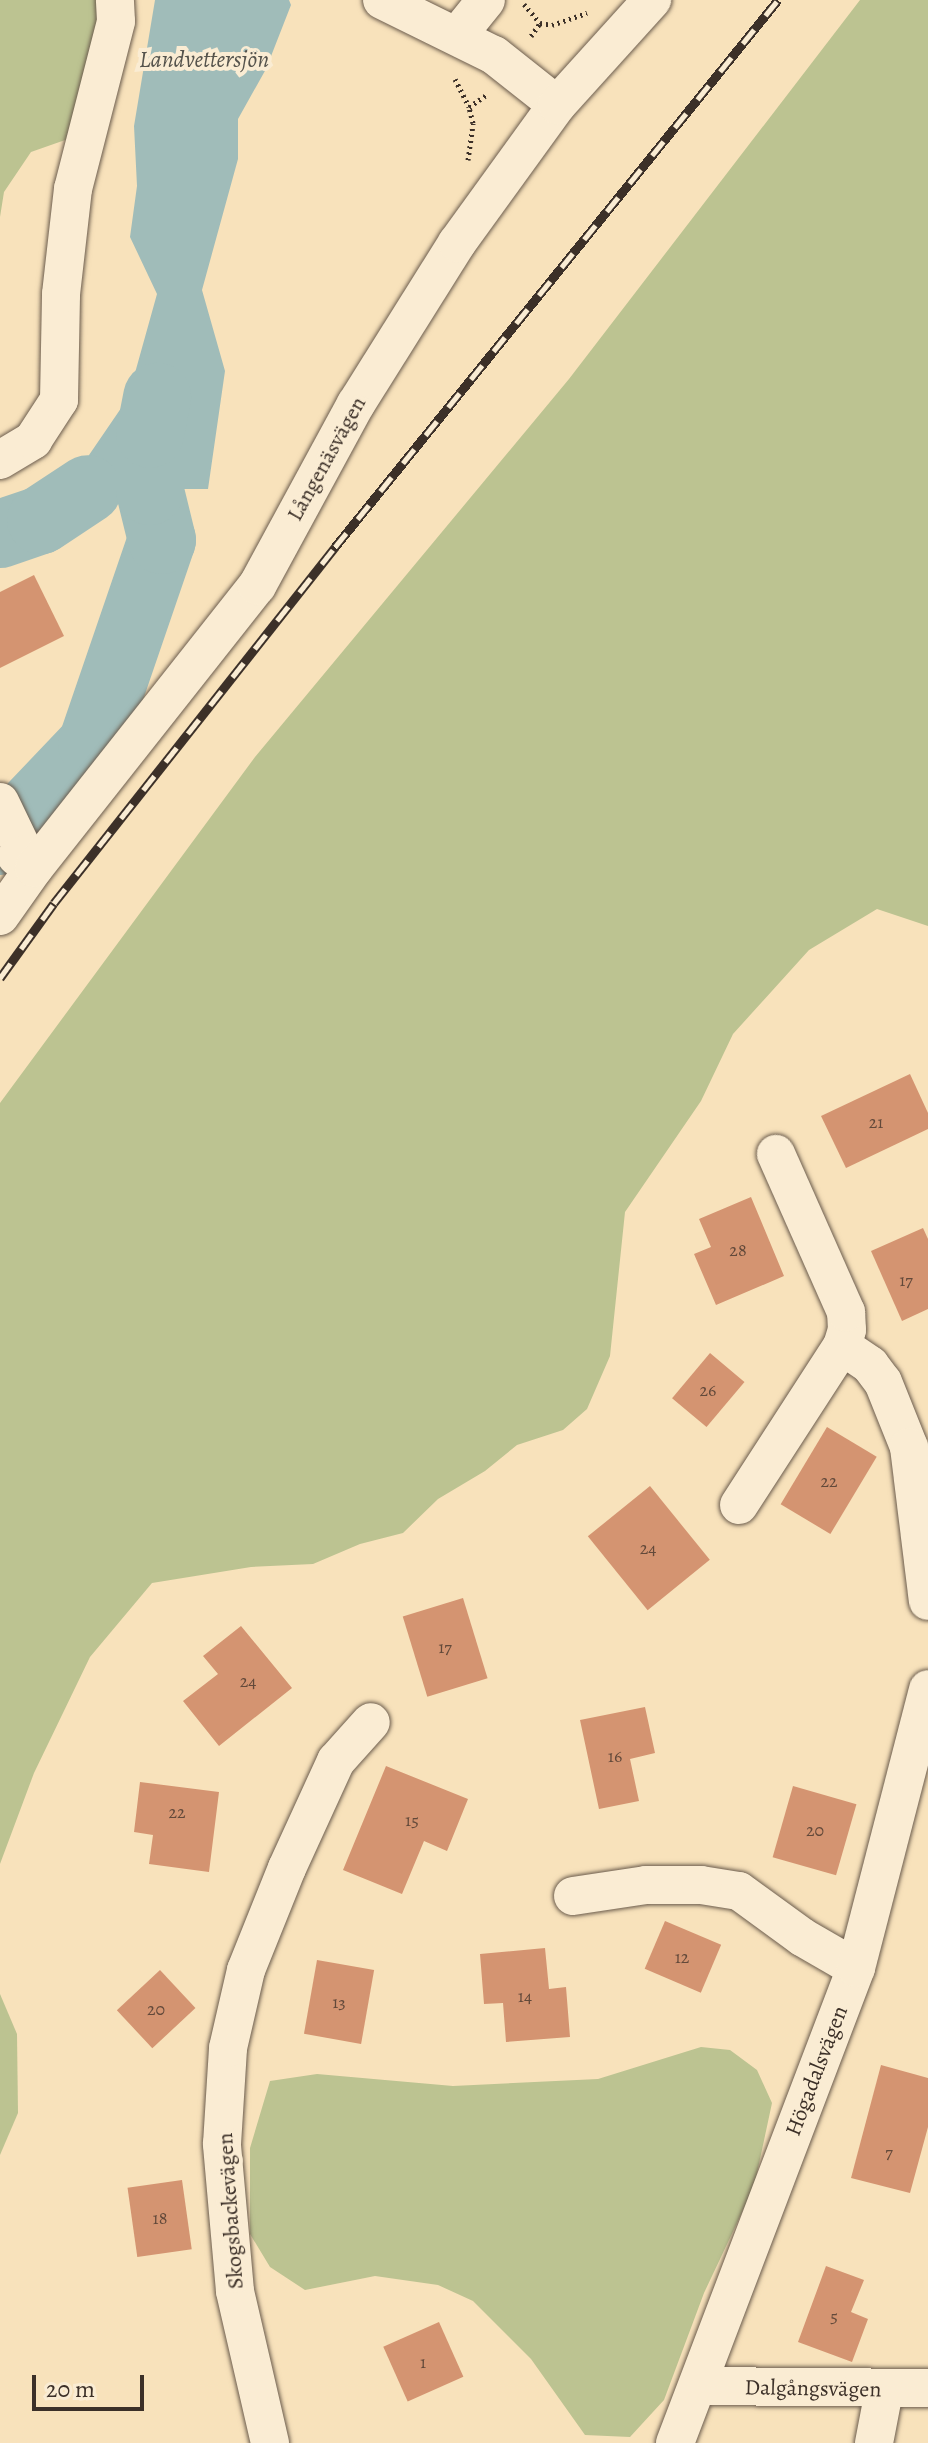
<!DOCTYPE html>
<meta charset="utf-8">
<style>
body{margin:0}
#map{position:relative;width:928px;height:2443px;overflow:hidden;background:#f8e2bb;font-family:Alegreya,serif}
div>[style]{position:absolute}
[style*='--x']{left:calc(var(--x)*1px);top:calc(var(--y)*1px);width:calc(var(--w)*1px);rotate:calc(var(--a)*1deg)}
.green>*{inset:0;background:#bcc391}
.water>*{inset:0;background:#a0bcb9}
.river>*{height:68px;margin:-34px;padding:0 34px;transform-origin:34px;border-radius:34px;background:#a0bcb9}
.building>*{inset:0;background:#d49471;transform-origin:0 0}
.path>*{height:5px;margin-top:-2.5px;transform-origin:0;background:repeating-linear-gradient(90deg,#3c3028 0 2px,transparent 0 6px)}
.roads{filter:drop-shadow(0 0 2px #6b5c4d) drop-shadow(0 0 2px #6b5c4d)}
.minor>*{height:38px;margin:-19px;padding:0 19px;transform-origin:19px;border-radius:19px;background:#faecd3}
.rail>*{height:9px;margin-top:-4.5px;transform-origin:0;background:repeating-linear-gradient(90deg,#faecd3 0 18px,#3c3028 0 36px);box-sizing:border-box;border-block:2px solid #3c3028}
span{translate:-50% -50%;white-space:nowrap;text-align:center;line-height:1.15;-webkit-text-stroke:8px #faecd3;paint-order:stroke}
.number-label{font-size:18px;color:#62493a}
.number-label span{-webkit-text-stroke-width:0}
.street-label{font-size:22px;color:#3c3028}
.water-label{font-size:24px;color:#55534c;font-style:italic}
.scale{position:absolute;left:32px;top:2375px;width:112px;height:36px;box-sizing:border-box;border:4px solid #3c3028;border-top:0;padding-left:10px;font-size:24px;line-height:28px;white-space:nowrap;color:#3c3028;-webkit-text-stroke:6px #faecd3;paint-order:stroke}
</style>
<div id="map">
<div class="green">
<div style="clip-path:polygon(0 0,97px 0,97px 28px,68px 139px,31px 152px,4px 192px,0 217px)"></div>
<div style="clip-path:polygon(860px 0,928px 0,928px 926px,877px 909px,809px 950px,733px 1034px,701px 1101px,625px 1212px,610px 1356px,587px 1409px,563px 1430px,517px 1445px,485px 1471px,438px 1499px,403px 1533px,360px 1544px,313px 1564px,251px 1567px,152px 1583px,90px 1657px,34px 1773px,0 1864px,0 1103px,255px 757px,569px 379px)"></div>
<div style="clip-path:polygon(0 1994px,17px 2034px,18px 2113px,0 2155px)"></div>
<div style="clip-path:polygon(701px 2047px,730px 2050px,757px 2070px,772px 2103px,754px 2187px,704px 2293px,664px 2400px,630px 2437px,585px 2435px,531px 2359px,473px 2301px,438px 2285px,375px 2276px,305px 2290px,270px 2267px,250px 2234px,250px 2148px,270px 2081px,317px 2074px,453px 2086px,598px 2079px)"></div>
</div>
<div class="water">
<div style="clip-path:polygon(155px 0,289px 0,291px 5px,266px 69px,238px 119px,238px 159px,202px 290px,225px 371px,208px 489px,88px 489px,74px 477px,128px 398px,157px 294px,130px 237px,137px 186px,134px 126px)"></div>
</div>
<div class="river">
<div style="--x:0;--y:534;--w:43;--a:-18.9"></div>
<div style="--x:41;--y:520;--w:56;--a:-33.4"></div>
<div style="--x:0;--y:841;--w:134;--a:-46.5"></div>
<div style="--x:92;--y:744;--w:216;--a:-71.1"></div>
<div style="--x:162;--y:540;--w:50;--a:-103.8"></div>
<div style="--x:150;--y:491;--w:57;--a:-90"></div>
<div style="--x:150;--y:434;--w:38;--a:-79"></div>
</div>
<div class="building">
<div style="clip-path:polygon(34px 575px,64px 636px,0 668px,0 592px)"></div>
<div style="clip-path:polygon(910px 1074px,928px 1113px,928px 1129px,846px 1168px,821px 1116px)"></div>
<div style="clip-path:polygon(751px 1197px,784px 1276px,716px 1305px,694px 1254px,711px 1247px,699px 1219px)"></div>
<div style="clip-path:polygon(923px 1228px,928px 1239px,928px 1309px,902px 1321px,871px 1251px)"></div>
<div style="left:710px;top:1353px;width:45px;height:59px;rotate:40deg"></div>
<div style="left:827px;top:1427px;width:58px;height:90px;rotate:31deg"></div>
<div style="left:650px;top:1486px;width:95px;height:80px;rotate:51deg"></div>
<div style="left:463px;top:1598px;width:84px;height:63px;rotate:73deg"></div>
<div style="clip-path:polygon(241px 1626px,292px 1688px,219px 1746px,183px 1701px,218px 1674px,203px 1656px)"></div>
<div style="clip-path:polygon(645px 1707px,655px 1753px,630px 1759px,639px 1801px,599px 1809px,580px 1720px)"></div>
<div style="clip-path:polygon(386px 1766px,468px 1799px,447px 1851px,424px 1841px,402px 1894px,343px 1870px)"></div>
<div style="clip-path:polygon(140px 1782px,219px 1792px,209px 1872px,149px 1864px,153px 1835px,134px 1832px)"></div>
<div style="left:793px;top:1786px;width:66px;height:74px;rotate:16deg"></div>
<div style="left:665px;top:1921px;width:61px;height:52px;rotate:23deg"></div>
<div style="clip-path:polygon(545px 1948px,549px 1989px,566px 1987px,570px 2037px,506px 2042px,503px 2003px,484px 2004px,480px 1954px)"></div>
<div style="left:317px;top:1960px;width:58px;height:75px;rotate:10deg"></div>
<div style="left:160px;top:1970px;width:52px;height:59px;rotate:47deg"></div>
<div style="clip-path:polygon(881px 2065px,928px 2078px,928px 2127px,910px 2193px,851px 2178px)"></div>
<div style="left:182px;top:2180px;width:70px;height:55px;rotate:82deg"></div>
<div style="clip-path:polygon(826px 2266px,864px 2280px,851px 2312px,868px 2319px,852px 2362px,798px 2342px)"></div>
<div style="left:439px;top:2322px;width:60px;height:61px;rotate:66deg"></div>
</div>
<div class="path">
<div style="--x:524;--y:4;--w:25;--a:50"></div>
<div style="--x:531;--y:36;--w:16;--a:-55"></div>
<div style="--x:540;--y:23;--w:12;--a:9"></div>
<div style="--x:552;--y:25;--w:37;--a:-19"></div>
<div style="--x:455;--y:79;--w:31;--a:63"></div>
<div style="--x:468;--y:160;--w:37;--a:-82"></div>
<div style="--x:473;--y:123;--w:16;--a:-104"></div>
<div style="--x:469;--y:107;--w:21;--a:-35"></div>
</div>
<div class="roads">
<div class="minor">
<div style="--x:382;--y:0;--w:125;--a:26.2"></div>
<div style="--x:494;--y:55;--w:80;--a:38.4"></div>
<div style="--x:457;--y:36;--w:46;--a:-51.1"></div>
<div style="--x:0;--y:460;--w:39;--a:-31"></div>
<div style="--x:33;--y:440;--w:48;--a:-57"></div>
<div style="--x:59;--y:400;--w:106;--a:-88.9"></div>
<div style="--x:61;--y:294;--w:106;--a:-83.5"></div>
<div style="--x:73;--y:189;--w:173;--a:-75.6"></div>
<div style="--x:116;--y:21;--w:21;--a:-93"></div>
<div style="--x:0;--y:802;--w:58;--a:64.3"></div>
<div style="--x:25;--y:854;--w:9;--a:162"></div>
<div style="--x:0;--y:916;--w:59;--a:-54.7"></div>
<div style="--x:34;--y:868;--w:360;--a:-51.7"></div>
<div style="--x:257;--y:586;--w:207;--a:-61.5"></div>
<div style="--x:356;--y:404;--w:190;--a:-57.9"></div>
<div style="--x:457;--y:243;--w:170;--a:-54.1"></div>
<div style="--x:557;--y:105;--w:142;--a:-47.9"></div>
<div style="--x:842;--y:1346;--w:34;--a:34"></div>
<div style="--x:870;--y:1365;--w:21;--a:53"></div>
<div style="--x:883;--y:1382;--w:70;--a:68.2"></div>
<div style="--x:909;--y:1447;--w:155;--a:83"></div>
<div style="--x:739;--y:1505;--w:189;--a:-57.1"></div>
<div style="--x:842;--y:1346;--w:17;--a:-73"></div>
<div style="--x:847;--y:1330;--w:18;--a:-93"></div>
<div style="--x:846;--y:1312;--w:173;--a:-113.9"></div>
<div style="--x:573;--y:1896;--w:74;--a:-8.6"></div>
<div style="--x:646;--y:1885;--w:55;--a:0"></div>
<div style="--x:701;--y:1885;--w:38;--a:9"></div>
<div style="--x:739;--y:1891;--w:78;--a:36.1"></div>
<div style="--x:802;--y:1937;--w:62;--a:29.9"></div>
<div style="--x:698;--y:2386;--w:230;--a:0.5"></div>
<div style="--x:270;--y:2443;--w:156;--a:-103"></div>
<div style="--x:235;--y:2291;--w:148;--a:-95.1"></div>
<div style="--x:222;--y:2144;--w:96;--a:-86.4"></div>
<div style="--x:228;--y:2048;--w:80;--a:-77"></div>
<div style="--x:246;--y:1970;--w:110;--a:-68.1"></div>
<div style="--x:287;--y:1868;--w:118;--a:-65.4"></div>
<div style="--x:336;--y:1761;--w:52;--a:-48.1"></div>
<div style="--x:675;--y:2443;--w:508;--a:-69.14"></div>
<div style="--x:856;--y:1968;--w:288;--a:-75.5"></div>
<div style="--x:874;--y:2443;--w:53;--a:-79.1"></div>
</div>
</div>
<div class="rail">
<div style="--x:0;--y:978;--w:92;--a:-54.2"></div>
<div style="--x:54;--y:903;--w:454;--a:-51.7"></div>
<div style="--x:335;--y:547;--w:704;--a:-51"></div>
</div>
<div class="number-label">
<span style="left:876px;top:1122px">21</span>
<span style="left:738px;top:1250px">28</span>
<span style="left:906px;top:1280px">17</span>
<span style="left:708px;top:1390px">26</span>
<span style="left:829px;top:1481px">22</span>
<span style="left:648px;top:1548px">24</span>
<span style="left:445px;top:1647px">17</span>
<span style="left:248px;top:1681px">24</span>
<span style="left:615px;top:1756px">16</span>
<span style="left:177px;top:1812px">22</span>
<span style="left:412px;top:1820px">15</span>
<span style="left:815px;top:1830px">20</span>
<span style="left:682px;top:1957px">12</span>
<span style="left:525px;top:1996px">14</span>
<span style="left:339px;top:2002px">13</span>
<span style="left:156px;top:2009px">20</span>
<span style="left:889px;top:2152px">7</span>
<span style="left:160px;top:2218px">18</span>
<span style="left:834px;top:2316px">5</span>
<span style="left:423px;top:2362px">1</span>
</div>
<div class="street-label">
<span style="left:327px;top:459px;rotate:-61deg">Långenäsvägen</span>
<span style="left:817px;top:2071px;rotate:-69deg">Högadalsvägen</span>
<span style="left:231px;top:2211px;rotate:-94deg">Skogsbackevägen</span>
<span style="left:813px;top:2389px;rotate:1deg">Dalgångsvägen</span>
</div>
<div class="water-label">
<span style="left:204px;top:60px">Landvettersjön</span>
</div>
<div class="scale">20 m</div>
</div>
